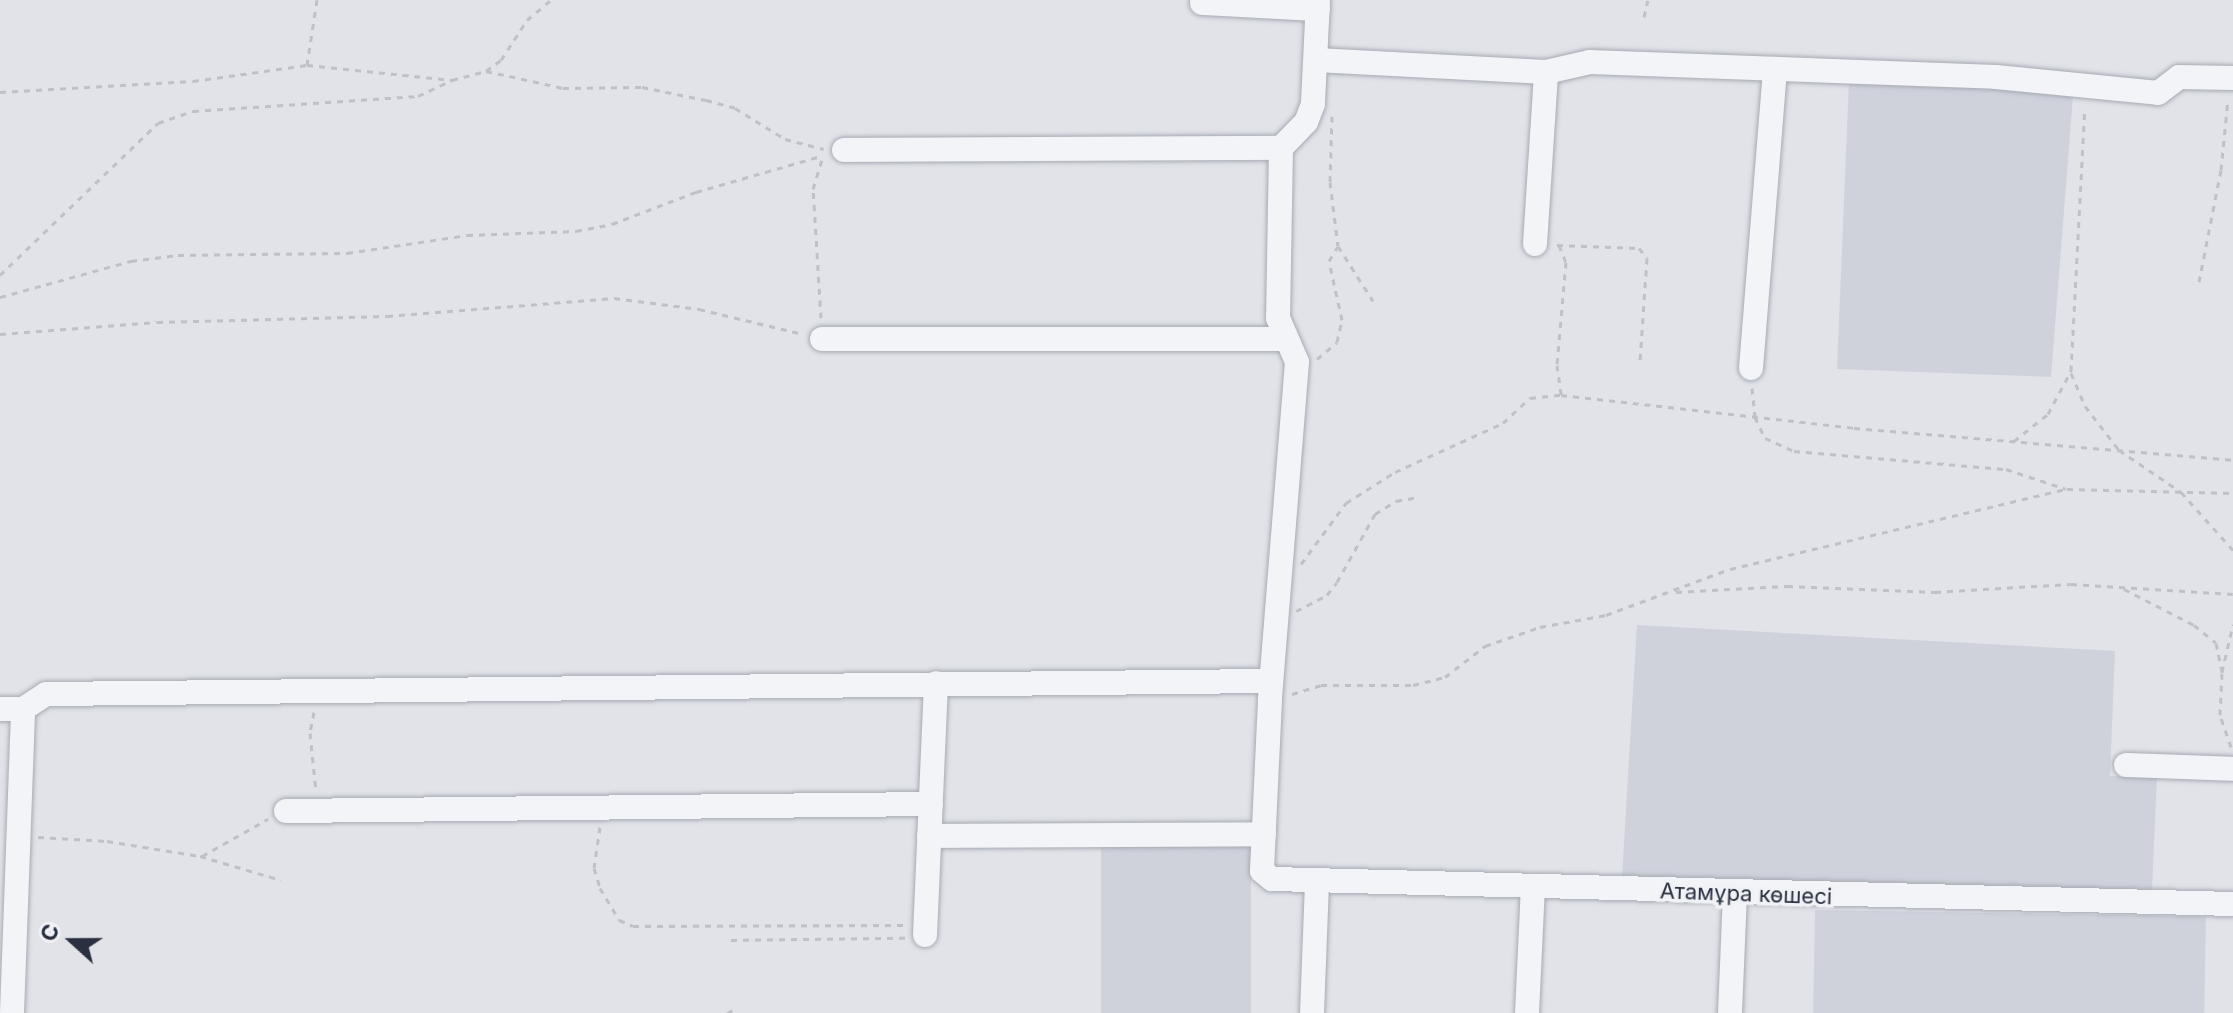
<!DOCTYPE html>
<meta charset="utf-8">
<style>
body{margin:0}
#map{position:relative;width:2233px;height:1013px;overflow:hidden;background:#e1e3e9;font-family:Inter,sans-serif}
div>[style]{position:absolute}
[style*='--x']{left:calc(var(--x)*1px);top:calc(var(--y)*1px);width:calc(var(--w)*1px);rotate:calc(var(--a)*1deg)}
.built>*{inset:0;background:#cfd2db;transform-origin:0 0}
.path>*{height:3px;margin-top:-1.5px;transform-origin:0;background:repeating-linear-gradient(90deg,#bfc1c7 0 6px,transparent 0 12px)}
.roads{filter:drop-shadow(0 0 2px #a6aab3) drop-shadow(0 0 2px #a6aab3)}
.minor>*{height:24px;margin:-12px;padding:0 12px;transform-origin:12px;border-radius:12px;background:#f3f4f7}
span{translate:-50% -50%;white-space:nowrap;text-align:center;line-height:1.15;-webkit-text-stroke:7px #f0f2f6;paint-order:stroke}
.street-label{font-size:22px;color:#2a3040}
.north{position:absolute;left:32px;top:901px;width:80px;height:80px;-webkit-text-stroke:6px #f0f2f6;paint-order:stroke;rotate:291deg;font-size:22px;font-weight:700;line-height:32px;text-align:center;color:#2a3040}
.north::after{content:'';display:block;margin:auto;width:28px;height:36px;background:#2a3040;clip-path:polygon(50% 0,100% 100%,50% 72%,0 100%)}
</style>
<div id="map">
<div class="built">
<div style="clip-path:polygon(1849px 81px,1986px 86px,2073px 96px,2051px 377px,1837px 369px)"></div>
<div style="clip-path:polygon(1637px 625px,2115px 651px,2110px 776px,2157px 776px,2152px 891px,1622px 876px)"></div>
<div style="left:1101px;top:843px;width:150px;height:170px"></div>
<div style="left:1815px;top:910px;width:391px;height:103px;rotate:1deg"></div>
</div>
<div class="path">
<div style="--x:1644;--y:17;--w:17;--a:-77"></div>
<div style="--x:307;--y:65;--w:66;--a:-81.3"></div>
<div style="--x:486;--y:71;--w:79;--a:12.4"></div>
<div style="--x:563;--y:88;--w:79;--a:-0.7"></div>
<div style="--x:642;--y:87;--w:65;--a:11.5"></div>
<div style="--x:706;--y:100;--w:30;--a:15"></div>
<div style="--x:735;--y:108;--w:59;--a:31.8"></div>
<div style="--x:785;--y:139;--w:40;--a:14.4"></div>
<div style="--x:0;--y:92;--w:193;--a:-3.3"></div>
<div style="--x:193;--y:81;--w:115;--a:-8"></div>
<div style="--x:307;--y:65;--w:146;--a:5.9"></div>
<div style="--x:452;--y:80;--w:35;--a:-15"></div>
<div style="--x:486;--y:71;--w:19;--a:-36"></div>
<div style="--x:501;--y:60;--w:48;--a:-57"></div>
<div style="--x:527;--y:20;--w:31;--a:-40"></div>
<div style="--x:1332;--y:116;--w:66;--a:91.7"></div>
<div style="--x:1330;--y:182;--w:64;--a:82.9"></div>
<div style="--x:1338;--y:246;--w:65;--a:57.5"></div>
<div style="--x:1557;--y:245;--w:82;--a:2.1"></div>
<div style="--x:1639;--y:248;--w:13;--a:51"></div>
<div style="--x:1647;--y:258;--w:104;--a:93.9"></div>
<div style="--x:1559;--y:245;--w:18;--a:68"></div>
<div style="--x:1566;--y:262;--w:103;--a:95"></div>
<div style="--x:1557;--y:365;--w:30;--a:82"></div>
<div style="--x:0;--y:275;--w:219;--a:-43.9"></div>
<div style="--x:158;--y:123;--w:37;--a:-19"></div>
<div style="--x:193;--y:111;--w:225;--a:-3.8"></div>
<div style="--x:418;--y:96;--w:38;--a:-25"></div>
<div style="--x:2199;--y:282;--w:114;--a:-78.9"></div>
<div style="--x:2221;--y:170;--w:72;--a:-84.4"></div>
<div style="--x:0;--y:297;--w:136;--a:-15.4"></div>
<div style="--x:131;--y:261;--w:47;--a:-7.3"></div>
<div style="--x:178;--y:255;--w:169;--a:-0.7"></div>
<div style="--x:347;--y:253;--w:121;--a:-8.5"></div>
<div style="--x:467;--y:235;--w:109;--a:-2.1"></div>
<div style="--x:576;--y:231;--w:37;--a:-11"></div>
<div style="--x:612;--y:224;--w:90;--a:-20.9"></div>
<div style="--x:696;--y:192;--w:130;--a:-16.1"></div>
<div style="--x:821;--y:318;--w:129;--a:-93.5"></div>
<div style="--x:813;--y:189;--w:34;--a:-73"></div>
<div style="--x:0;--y:334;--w:157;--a:-4.4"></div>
<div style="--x:157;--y:322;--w:230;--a:-1.5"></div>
<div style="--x:387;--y:316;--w:228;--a:-4.5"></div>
<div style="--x:614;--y:298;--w:86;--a:7.4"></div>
<div style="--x:699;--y:309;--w:107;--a:13.5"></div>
<div style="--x:1317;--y:359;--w:26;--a:-40"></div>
<div style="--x:1337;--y:342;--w:23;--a:-77"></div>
<div style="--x:1342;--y:320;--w:60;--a:-102.4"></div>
<div style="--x:1329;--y:261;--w:17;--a:-59"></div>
<div style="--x:2071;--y:373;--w:36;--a:67"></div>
<div style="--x:2085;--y:406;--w:56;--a:52.3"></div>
<div style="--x:2119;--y:450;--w:75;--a:34.1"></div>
<div style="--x:2181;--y:492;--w:78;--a:48.1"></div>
<div style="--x:1752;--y:388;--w:29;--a:84"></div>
<div style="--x:1755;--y:417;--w:23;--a:65"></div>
<div style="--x:1765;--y:438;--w:32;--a:24"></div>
<div style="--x:1794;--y:451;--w:213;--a:4.9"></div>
<div style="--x:2006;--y:469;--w:63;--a:18.4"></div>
<div style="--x:2014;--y:441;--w:43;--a:-38.5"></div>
<div style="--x:2048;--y:414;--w:49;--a:-61.9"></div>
<div style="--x:2071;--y:371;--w:264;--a:-87"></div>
<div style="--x:1301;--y:564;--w:76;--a:-53.6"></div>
<div style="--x:1346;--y:503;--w:58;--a:-32.3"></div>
<div style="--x:1395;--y:472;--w:119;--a:-24.4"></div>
<div style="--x:1503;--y:423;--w:37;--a:-43"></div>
<div style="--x:1530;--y:398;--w:31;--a:-6"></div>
<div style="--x:1561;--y:395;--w:295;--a:6.4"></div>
<div style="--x:1854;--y:428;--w:380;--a:4.8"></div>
<div style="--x:2124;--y:589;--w:79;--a:27.2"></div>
<div style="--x:2194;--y:625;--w:28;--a:39"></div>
<div style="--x:2216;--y:643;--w:30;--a:78"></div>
<div style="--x:1676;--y:592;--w:111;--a:-3.1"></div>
<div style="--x:1787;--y:586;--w:148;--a:2.3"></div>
<div style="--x:1935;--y:592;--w:136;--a:-3.4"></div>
<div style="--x:2071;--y:584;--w:162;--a:3.5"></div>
<div style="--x:1296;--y:611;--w:35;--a:-27"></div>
<div style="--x:1327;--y:595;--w:16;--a:-52"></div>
<div style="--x:1337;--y:582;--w:78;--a:-60.8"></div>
<div style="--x:1375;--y:514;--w:25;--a:-32"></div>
<div style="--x:1396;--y:501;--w:23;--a:-10"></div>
<div style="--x:1292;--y:694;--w:30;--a:-17"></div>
<div style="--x:1321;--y:685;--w:92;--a:0"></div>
<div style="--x:1413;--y:685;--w:33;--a:-14"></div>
<div style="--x:1445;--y:677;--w:51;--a:-37.8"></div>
<div style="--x:1485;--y:646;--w:58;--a:-19.1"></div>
<div style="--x:1540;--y:627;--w:67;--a:-10.3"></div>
<div style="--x:1606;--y:615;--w:132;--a:-20.4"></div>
<div style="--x:1730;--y:569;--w:346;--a:-13.4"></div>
<div style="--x:2067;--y:489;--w:166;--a:1.4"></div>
<div style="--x:314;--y:712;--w:21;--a:101"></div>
<div style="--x:310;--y:733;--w:59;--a:84.2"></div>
<div style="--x:2231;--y:747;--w:34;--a:-109"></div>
<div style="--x:2220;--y:715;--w:43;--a:-87.3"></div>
<div style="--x:2222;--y:672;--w:49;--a:-77.1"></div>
<div style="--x:600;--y:827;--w:41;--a:98.3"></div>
<div style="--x:594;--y:868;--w:21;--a:73"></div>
<div style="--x:600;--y:888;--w:37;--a:59"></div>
<div style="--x:619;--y:920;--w:15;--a:23"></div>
<div style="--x:633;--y:926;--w:274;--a:-0.2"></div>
<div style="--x:38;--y:837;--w:69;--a:3.3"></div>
<div style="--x:107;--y:841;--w:94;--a:9.2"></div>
<div style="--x:200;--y:856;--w:84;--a:16.5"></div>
<div style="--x:202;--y:856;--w:76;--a:-29.3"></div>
<div style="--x:731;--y:940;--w:174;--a:-0.7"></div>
<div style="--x:727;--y:1013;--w:9;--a:-27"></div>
</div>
<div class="roads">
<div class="minor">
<div style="--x:1318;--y:0;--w:104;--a:92.8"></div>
<div style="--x:1313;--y:104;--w:19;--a:111"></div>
<div style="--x:1306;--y:122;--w:36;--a:134"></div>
<div style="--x:1281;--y:148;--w:170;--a:91"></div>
<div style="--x:1278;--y:318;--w:48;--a:66.6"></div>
<div style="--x:1297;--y:362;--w:339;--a:94.6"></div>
<div style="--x:1270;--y:700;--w:171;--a:92.7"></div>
<div style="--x:1262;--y:871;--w:13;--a:39"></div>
<div style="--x:1272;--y:879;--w:961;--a:1.49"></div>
<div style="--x:1202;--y:3;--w:116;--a:3"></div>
<div style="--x:1316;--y:60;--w:230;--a:3"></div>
<div style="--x:1546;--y:72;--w:45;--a:-12.8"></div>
<div style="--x:1590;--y:62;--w:406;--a:2.1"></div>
<div style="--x:1996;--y:77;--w:163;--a:5.6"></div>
<div style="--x:2158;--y:93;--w:26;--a:-37"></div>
<div style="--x:2179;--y:77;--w:54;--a:1.1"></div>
<div style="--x:844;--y:150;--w:437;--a:-0.3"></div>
<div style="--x:1535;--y:244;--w:172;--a:-86.3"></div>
<div style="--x:822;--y:339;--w:463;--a:0"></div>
<div style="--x:1751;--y:368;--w:300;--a:-85.4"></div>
<div style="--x:0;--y:709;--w:23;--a:0"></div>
<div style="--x:23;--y:709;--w:27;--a:-33"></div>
<div style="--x:46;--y:694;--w:1225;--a:-0.61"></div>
<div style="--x:2126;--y:765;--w:107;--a:2.1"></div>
<div style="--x:286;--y:811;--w:645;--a:-0.62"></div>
<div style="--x:929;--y:836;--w:335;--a:-0.3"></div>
<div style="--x:925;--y:935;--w:252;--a:-87.5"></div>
<div style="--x:12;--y:1013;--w:304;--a:-87.9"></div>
<div style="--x:1312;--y:1013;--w:133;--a:-87.8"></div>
<div style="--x:1527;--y:1013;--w:126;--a:-87.3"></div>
<div style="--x:1730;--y:1013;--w:119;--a:-87.6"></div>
</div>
</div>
<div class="street-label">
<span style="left:1746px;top:894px;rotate:2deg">Атамұра көшесі</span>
</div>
<div class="north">С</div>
</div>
